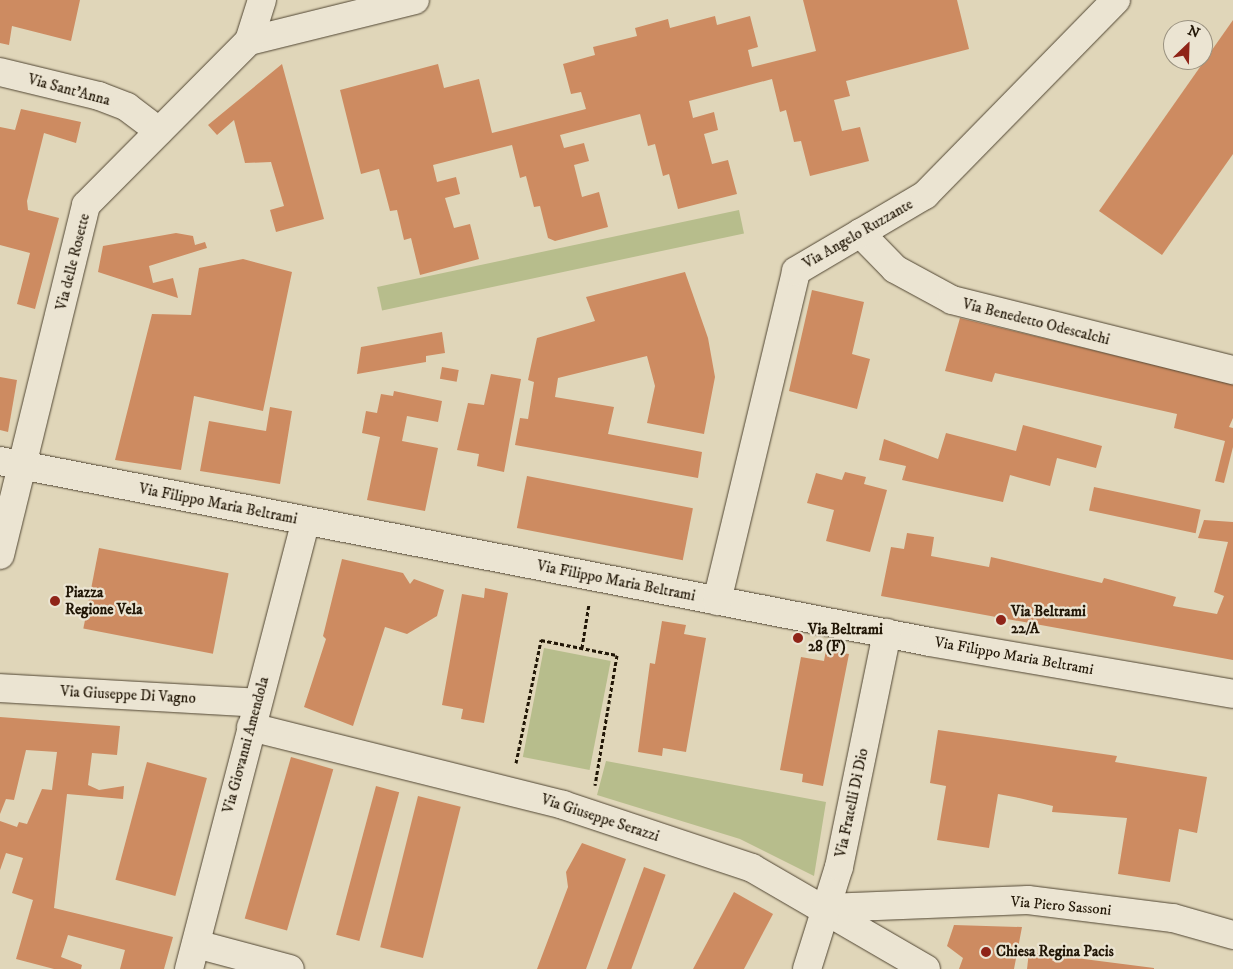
<!DOCTYPE html>
<style>
body{margin:0}
#map{position:relative;width:1233px;height:969px;overflow:hidden;background:#e0d6b9;font-family:"IM FELL DW Pica",serif}
div>[style]{position:absolute}
[style*='--x']{left:calc(var(--x)*1px);top:calc(var(--y)*1px);width:calc(var(--w)*1px);rotate:calc(var(--a)*1deg)}
.green>*{inset:0;background:#b7bd8c;transform-origin:0 0}
.building>*{inset:0;background:#cd8b61;transform-origin:0 0}
.path>*{height:3px;margin-top:-1.5px;transform-origin:0;background:repeating-linear-gradient(90deg,#211606 0 4px,transparent 0 6.5px)}
.roads{filter:drop-shadow(0 0 1px #514633) drop-shadow(0 0 1px #514633)}
.minor>*{height:28px;margin:-14px;padding:0 14px;transform-origin:14px;border-radius:14px;background:#ebe4d2}
.dots>*{width:14px;height:14px;translate:-50% -50%;box-sizing:border-box;border:2px solid #ebe4d2;border-radius:50%}
span{translate:-50% -50%;white-space:nowrap;text-align:center;line-height:1.15;-webkit-text-stroke:4.5px #ebe4d2;paint-order:stroke}
.street-label{font-size:15px;color:#211606}
.poi-label{font-size:15px;color:#211606;font-weight:700}
.left{translate:0 -50%;text-align:left}
.north{position:absolute;left:1163px;top:20px;width:50px;height:50px;box-sizing:border-box;background:#ebe4d2;border:1px solid #9a9280;border-radius:50%;rotate:24deg;font-size:14px;font-weight:700;line-height:20px;text-align:center;color:#211606}
.north::after{content:'';display:block;margin:auto;width:18px;height:22px;background:#8f2418;clip-path:polygon(50% 0,100% 100%,50% 72%,0 100%)}
</style>
<div id="map">
<div class="green">
<div style="left:739px;top:210px;width:24px;height:370px;rotate:78deg"></div>
<div style="left:544px;top:648px;width:68px;height:111px;rotate:11deg"></div>
<div style="clip-path:polygon(606px 761px,826px 802px,814px 876px,740px 839px,597px 795px)"></div>
</div>
<div class="building">
<div style="clip-path:polygon(0 0,80px 0,71px 41px,12px 26px,9px 45px,0 43px)"></div>
<div style="clip-path:polygon(803px 0,957px 0,969px 49px,846px 81px,850px 96px,834px 100px,842px 131px,860px 127px,869px 161px,810px 176px,801px 141px,794px 142px,786px 110px,780px 112px,772px 79px,689px 101px,693px 118px,714px 112px,718px 130px,704px 134px,712px 164px,728px 160px,737px 194px,678px 209px,669px 174px,663px 176px,655px 144px,648px 146px,640px 114px,560px 135px,564px 148px,584px 143px,589px 161px,574px 165px,582px 197px,599px 192px,608px 227px,555px 241px,548px 238px,540px 206px,534px 207px,526px 176px,520px 178px,512px 145px,433px 165px,437px 182px,456px 177px,460px 194px,445px 198px,454px 228px,470px 224px,479px 259px,420px 275px,411px 238px,404px 240px,397px 210px,390px 211px,379px 169px,361px 174px,340px 90px,438px 64px,444px 88px,479px 79px,492px 133px,586px 109px,581px 92px,571px 94px,563px 64px,595px 55px,593px 47px,637px 36px,635px 28px,668px 19px,670px 28px,715px 16px,717px 25px,750px 16px,758px 47px,748px 50px,752px 67px,816px 51px)"></div>
<div style="clip-path:polygon(1233px 20px,1233px 154px,1162px 255px,1099px 211px)"></div>
<div style="clip-path:polygon(282px 64px,324px 219px,276px 232px,270px 210px,284px 206px,271px 162px,245px 163px,234px 120px,217px 135px,208px 125px)"></div>
<div style="clip-path:polygon(21px 109px,81px 122px,76px 143px,44px 133px,27px 201px,28px 210px,59px 218px,35px 309px,17px 304px,30px 253px,0 245px,0 127px,15px 130px)"></div>
<div style="clip-path:polygon(176px 233px,193px 236px,195px 245px,205px 242px,207px 248px,149px 266px,153px 283px,173px 278px,178px 298px,98px 272px,103px 246px)"></div>
<div style="clip-path:polygon(243px 259px,292px 272px,263px 411px,194px 396px,181px 470px,115px 460px,152px 314px,191px 315px,199px 268px)"></div>
<div style="clip-path:polygon(685px 272px,708px 338px,715px 377px,704px 434px,647px 423px,655px 386px,647px 356px,558px 378px,555px 397px,614px 407px,608px 434px,702px 452px,698px 478px,515px 445px,520px 418px,528px 419px,534px 382px,528px 380px,537px 338px,595px 321px,586px 297px)"></div>
<div style="clip-path:polygon(812px 290px,864px 302px,852px 354px,870px 359px,857px 409px,789px 391px)"></div>
<div style="clip-path:polygon(960px 318px,1233px 384px,1233px 418px,1229px 427px,1233px 428px,1233px 447px,1224px 483px,1215px 481px,1225px 441px,1174px 428px,1177px 414px,995px 373px,992px 382px,945px 371px)"></div>
<div style="clip-path:polygon(442px 332px,445px 353px,426px 356px,426px 362px,357px 374px,361px 347px)"></div>
<div style="left:442px;top:367px;width:17px;height:12px;rotate:10deg"></div>
<div style="clip-path:polygon(491px 374px,521px 379px,504px 472px,477px 466px,479px 454px,457px 450px,468px 403px,484px 405px)"></div>
<div style="clip-path:polygon(0 377px,17px 380px,8px 432px,0 430px)"></div>
<div style="clip-path:polygon(394px 391px,442px 401px,438px 422px,407px 416px,402px 441px,438px 448px,425px 511px,367px 500px,380px 437px,362px 433px,366px 411px,377px 413px,381px 394px,393px 396px)"></div>
<div style="clip-path:polygon(270px 407px,292px 411px,280px 484px,200px 471px,209px 421px,266px 431px)"></div>
<div style="clip-path:polygon(1023px 425px,1102px 446px,1096px 468px,1057px 458px,1050px 486px,1010px 475px,1003px 502px,902px 480px,906px 466px,879px 460px,884px 439px,938px 459px,946px 433px,1016px 451px)"></div>
<div style="clip-path:polygon(845px 472px,866px 477px,864px 484px,887px 490px,870px 552px,826px 541px,834px 510px,807px 503px,816px 473px,842px 480px)"></div>
<div style="left:527px;top:476px;width:169px;height:53px;rotate:11deg"></div>
<div style="left:1094px;top:487px;width:109px;height:24px;rotate:12deg"></div>
<div style="clip-path:polygon(1204px 520px,1233px 522px,1233px 660px,881px 596px,891px 547px,904px 549px,907px 533px,934px 537px,931px 556px,989px 567px,991px 557px,1102px 583px,1104px 578px,1176px 597px,1173px 606px,1217px 614px,1224px 596px,1214px 592px,1228px 542px,1198px 538px)"></div>
<div style="left:99px;top:548px;width:132px;height:82px;rotate:11deg"></div>
<div style="clip-path:polygon(342px 559px,403px 573px,410px 584px,414px 579px,444px 590px,437px 616px,407px 634px,385px 627px,353px 726px,304px 707px,326px 639px,323px 636px)"></div>
<div style="clip-path:polygon(485px 588px,508px 593px,484px 723px,461px 719px,463px 709px,442px 705px,462px 594px,484px 598px)"></div>
<div style="clip-path:polygon(662px 621px,686px 625px,684px 634px,706px 638px,686px 752px,663px 748px,662px 756px,638px 752px,650px 663px,655px 664px)"></div>
<div style="clip-path:polygon(826px 650px,849px 654px,823px 786px,802px 782px,803px 774px,780px 770px,801px 657px,824px 661px)"></div>
<div style="clip-path:polygon(0 717px,120px 726px,117px 755px,92px 753px,88px 785px,99px 790px,124px 786px,123px 799px,67px 794px,54px 908px,173px 937px,164px 969px,120px 969px,125px 950px,68px 935px,61px 957px,82px 965px,81px 969px,54px 969px,16px 959px,33px 900px,12px 893px,23px 858px,6px 853px,0 870px,0 821px,17px 827px,19px 822px,27px 824px,42px 789px,52px 790px,57px 752px,26px 750px,14px 800px,6px 799px,0 814px)"></div>
<div style="clip-path:polygon(938px 730px,1117px 756px,1115px 762px,1207px 777px,1197px 833px,1179px 829px,1170px 882px,1118px 874px,1127px 818px,1052px 812px,1053px 806px,1019px 798px,998px 794px,989px 848px,937px 840px,946px 786px,930px 783px)"></div>
<div style="left:291px;top:757px;width:44px;height:168px;rotate:16deg"></div>
<div style="left:147px;top:762px;width:62px;height:122px;rotate:15deg"></div>
<div style="left:376px;top:786px;width:24px;height:154px;rotate:15deg"></div>
<div style="left:418px;top:796px;width:44px;height:156px;rotate:14deg"></div>
<div style="clip-path:polygon(582px 843px,626px 859px,586px 969px,537px 969px,568px 887px,566px 872px)"></div>
<div style="left:644px;top:867px;width:23px;height:109px;rotate:20deg"></div>
<div style="clip-path:polygon(734px 892px,773px 914px,744px 969px,693px 969px)"></div>
<div style="clip-path:polygon(954px 925px,1022px 927px,1014px 969px,959px 969px,963px 958px,947px 946px)"></div>
<div style="clip-path:polygon(1029px 952px,1154px 968px,1154px 969px,1027px 969px)"></div>
</div>
<div class="path">
<div style="--x:582;--y:648;--w:45;--a:-81"></div>
<div style="--x:516;--y:763;--w:126;--a:-78.5"></div>
<div style="--x:541;--y:640;--w:77;--a:11.2"></div>
<div style="--x:617;--y:655;--w:132;--a:99.6"></div>
</div>
<div class="roads">
<div class="minor">
<div style="--x:249;--y:41;--w:171;--a:-13.9"></div>
<div style="--x:0;--y:72;--w:102;--a:13.6"></div>
<div style="--x:99;--y:96;--w:30;--a:21"></div>
<div style="--x:127;--y:107;--w:40;--a:37"></div>
<div style="--x:860;--y:233;--w:50;--a:45.8"></div>
<div style="--x:895;--y:269;--w:65;--a:28.5"></div>
<div style="--x:952;--y:300;--w:290;--a:14"></div>
<div style="--x:0;--y:461;--w:947;--a:11.01"></div>
<div style="--x:930;--y:642;--w:307;--a:9.7"></div>
<div style="--x:0;--y:555;--w:360;--a:-76.2"></div>
<div style="--x:86;--y:205;--w:231;--a:-45.2"></div>
<div style="--x:249;--y:41;--w:43;--a:-72.4"></div>
<div style="--x:717;--y:601;--w:339;--a:-76.5"></div>
<div style="--x:796;--y:271;--w:150;--a:-30.5"></div>
<div style="--x:925;--y:195;--w:273;--a:-45.6"></div>
<div style="--x:0;--y:688;--w:257;--a:3.3"></div>
<div style="--x:251;--y:727;--w:322;--a:14"></div>
<div style="--x:563;--y:805;--w:199;--a:18.4"></div>
<div style="--x:752;--y:868;--w:201;--a:30.1"></div>
<div style="--x:827;--y:908;--w:201;--a:-2.3"></div>
<div style="--x:1028;--y:900;--w:146;--a:7.1"></div>
<div style="--x:1173;--y:918;--w:62;--a:15.8"></div>
<div style="--x:196;--y:944;--w:97;--a:14.9"></div>
<div style="--x:189;--y:969;--w:463;--a:-75.4"></div>
<div style="--x:807;--y:969;--w:107;--a:-72.6"></div>
<div style="--x:839;--y:867;--w:239;--a:-78.4"></div>
</div>
</div>
<div class="dots">
<div style="left:55px;top:601px;background:#8f2418"></div>
<div style="left:1001px;top:620px;background:#8f2418"></div>
<div style="left:798px;top:638px;background:#8f2418"></div>
<div style="left:986px;top:952px;background:#8f2418"></div>
</div>
<div class="street-label">
<span style="left:69px;top:90px;rotate:15deg">Via Sant'Anna</span>
<span style="left:858px;top:234px;rotate:-30deg">Via Angelo Ruzzante</span>
<span style="left:73px;top:262px;rotate:-76deg">Via delle Rosette</span>
<span style="left:1036px;top:322px;rotate:14deg">Via Benedetto Odescalchi</span>
<span style="left:218px;top:504px;rotate:11deg">Via Filippo Maria Beltrami</span>
<span style="left:616px;top:581px;rotate:11deg">Via Filippo Maria Beltrami</span>
<span style="left:1014px;top:656px;rotate:10deg">Via Filippo Maria Beltrami</span>
<span style="left:128px;top:695px;rotate:3deg">Via Giuseppe Di Vagno</span>
<span style="left:246px;top:745px;rotate:-75deg">Via Giovanni Amendola</span>
<span style="left:852px;top:803px;rotate:-78deg">Via Fratelli Di Dio</span>
<span style="left:600px;top:818px;rotate:18deg">Via Giuseppe Serazzi</span>
<span style="left:1061px;top:906px;rotate:5deg">Via Piero Sassoni</span>
</div>
<div class="poi-label">
<span class="left" style="left:65px;top:601px">Piazza<br>Regione Vela</span>
<span class="left" style="left:1011px;top:620px">Via Beltrami<br>22/A</span>
<span class="left" style="left:808px;top:638px">Via Beltrami<br>28 (F)</span>
<span class="left" style="left:996px;top:952px">Chiesa Regina Pacis</span>
</div>
<div class="north">N</div>
</div>
